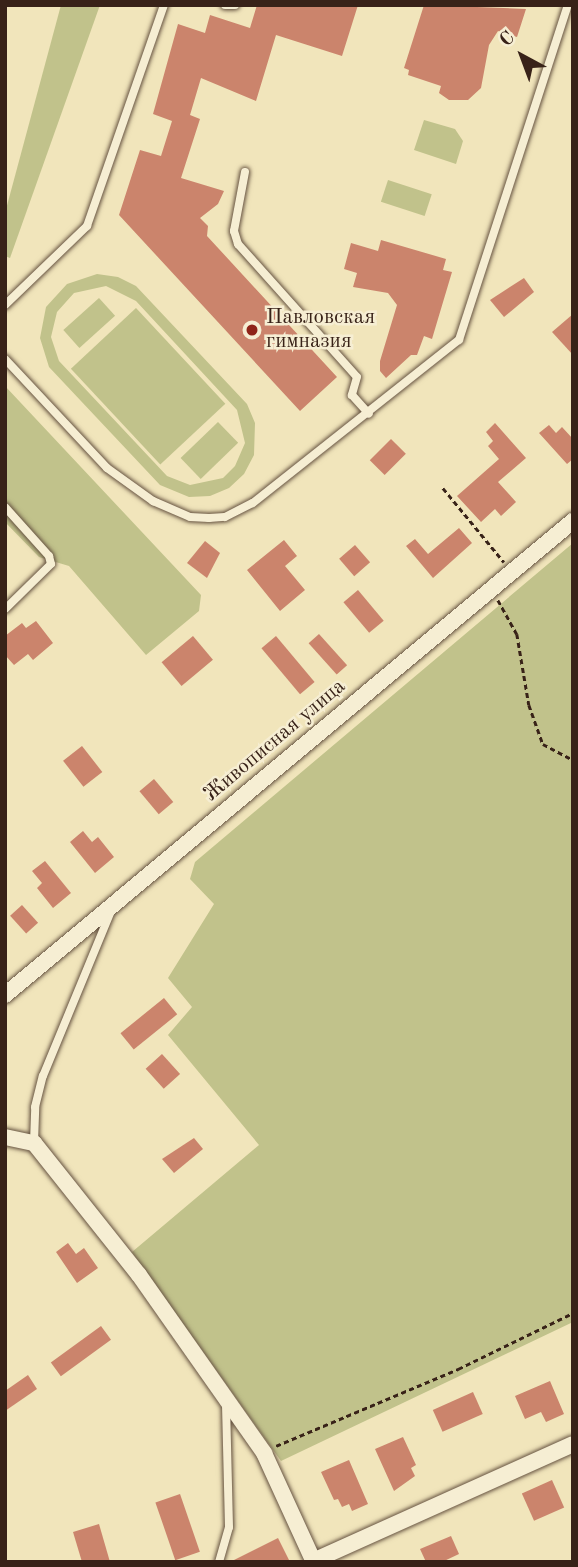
<!DOCTYPE html>
<meta charset="utf-8">
<style>
body{margin:0}
#map{position:relative;width:578px;height:1567px;overflow:hidden;background:#f1e5bb;font-family:"Old Standard TT",serif}
div>[style]{position:absolute}
[style*='--x']{left:calc(var(--x)*1px);top:calc(var(--y)*1px);width:calc(var(--w)*1px);rotate:calc(var(--a)*1deg)}
.green>*{inset:0;background:#c1c28b;transform-origin:0 0}
.building>*{inset:0;background:#cb846c;transform-origin:0 0}
.path>*{height:2.5px;margin-top:-1.25px;transform-origin:0;background:repeating-linear-gradient(90deg,#382218 0 5px,transparent 0 8.5px)}
.roads{filter:drop-shadow(0 0 2px #665341) drop-shadow(0 0 2px #665341)}
.service>*{height:8px;margin:-4px;padding:0 4px;transform-origin:4px;border-radius:4px;background:#f6eed3}
.minor>*{height:16px;margin:-8px;padding:0 8px;transform-origin:8px;border-radius:8px;background:#f6eed3}
.dots>*{width:19px;height:19px;translate:-50% -50%;box-sizing:border-box;border:4px solid #f6eed3;border-radius:50%}
span{translate:-50% -50%;white-space:nowrap;text-align:center;line-height:1.15;-webkit-text-stroke:5px #f6eed3;paint-order:stroke}
.poi-label{font-size:21px;color:#382218}
.left{translate:0 -50%;text-align:left}
.street-label{font-size:21px;color:#382218}
.frame{position:absolute;inset:0;border:7px solid #382218;pointer-events:none}
.north{position:absolute;left:487px;top:21px;width:70px;height:70px;-webkit-text-stroke:5px #f6eed3;paint-order:stroke;rotate:319deg;font-size:19px;font-weight:700;line-height:28px;text-align:center;color:#382218}
.north::after{content:'';display:block;margin:auto;width:24px;height:32px;background:#382218;clip-path:polygon(50% 0,100% 100%,50% 72%,0 100%)}
</style>
<div id="map">
<div class="green">
<div style="clip-path:polygon(61px 5px,100px 5px,10px 258px,5px 256px,5px 213px)"></div>
<div style="clip-path:polygon(424px 120px,455px 129px,463px 141px,456px 164px,414px 150px)"></div>
<div style="left:388px;top:180px;width:46px;height:23px;rotate:18deg"></div>
<div style="clip-path:polygon(evenodd,97px 274px,118px 277px,136px 286px,247px 404px,255px 423px,254px 455px,244px 474px,229px 488px,210px 496px,189px 497px,160px 485px,49px 367px,40px 338px,46px 307px,67px 284px,97px 274px,106px 286px,136px 301px,237px 410px,245px 443px,235px 466px,223px 478px,190px 485px,167px 476px,59px 361px,51px 337px,57px 312px,74px 293px,106px 286px)"></div>
<div style="left:99px;top:298px;width:24px;height:48px;rotate:48deg"></div>
<div style="left:136px;top:308px;width:131px;height:89px;rotate:47deg"></div>
<div style="clip-path:polygon(5px 386px,201px 595px,199px 611px,146px 655px,69px 566px,39px 557px,5px 522px)"></div>
<div style="left:218px;top:422px;width:29px;height:52px;rotate:46deg"></div>
<div style="clip-path:polygon(573px 543px,573px 1322px,281px 1461px,132px 1252px,259px 1145px,168px 1035px,192px 1007px,168px 978px,214px 904px,190px 879px,195px 862px)"></div>
</div>
<div class="building">
<div style="clip-path:polygon(257px 5px,358px 5px,342px 56px,276px 35px,256px 101px,201px 78px,190px 115px,200px 119px,181px 178px,224px 191px,218px 204px,200px 218px,208px 226px,207px 236px,337px 377px,300px 411px,119px 215px,140px 150px,161px 156px,172px 121px,153px 114px,178px 24px,205px 33px,210px 15px,250px 28px)"></div>
<div style="clip-path:polygon(424px 5px,526px 9px,517px 37px,498px 31px,489px 45px,481px 88px,468px 100px,449px 100px,439px 93px,441px 86px,408px 75px,409px 70px,404px 68px)"></div>
<div style="clip-path:polygon(381px 240px,446px 259px,443px 270px,452px 272px,432px 339px,424px 336px,417px 355px,411px 355px,386px 378px,380px 371px,380px 361px,397px 305px,388px 293px,353px 287px,357px 273px,344px 269px,351px 243px,378px 251px)"></div>
<div style="clip-path:polygon(524px 278px,534px 292px,504px 317px,490px 300px)"></div>
<div style="clip-path:polygon(573px 314px,573px 355px,552px 332px)"></div>
<div style="clip-path:polygon(495px 423px,526px 458px,498px 482px,516px 502px,501px 516px,495px 509px,481px 522px,457px 496px,499px 459px,488px 446px,493px 441px,486px 432px)"></div>
<div style="clip-path:polygon(549px 425px,556px 433px,562px 427px,573px 439px,573px 459px,567px 464px,539px 433px)"></div>
<div style="left:391px;top:439px;width:21px;height:30px;rotate:45deg"></div>
<div style="clip-path:polygon(459px 528px,472px 543px,433px 578px,406px 546px,415px 539px,428px 554px)"></div>
<div style="clip-path:polygon(284px 540px,297px 556px,285px 566px,305px 590px,280px 611px,247px 570px)"></div>
<div style="clip-path:polygon(205px 541px,220px 553px,207px 578px,187px 563px)"></div>
<div style="left:355px;top:545px;width:23px;height:21px;rotate:49deg"></div>
<div style="left:358px;top:590px;width:40px;height:19px;rotate:50deg"></div>
<div style="clip-path:polygon(36px 621px,53px 643px,33px 660px,28px 654px,14px 665px,5px 655px,5px 636px,22px 623px,26px 628px)"></div>
<div style="left:319px;top:634px;width:42px;height:14px;rotate:48deg"></div>
<div style="left:193px;top:636px;width:31px;height:41px;rotate:50deg"></div>
<div style="left:276px;top:636px;width:60px;height:19px;rotate:50deg"></div>
<div style="left:82px;top:746px;width:33px;height:24px;rotate:52deg"></div>
<div style="left:154px;top:779px;width:30px;height:19px;rotate:50deg"></div>
<div style="clip-path:polygon(83px 831px,92px 842px,98px 837px,114px 857px,95px 873px,70px 842px)"></div>
<div style="clip-path:polygon(45px 861px,71px 893px,53px 908px,37px 888px,42px 883px,32px 871px)"></div>
<div style="left:22px;top:905px;width:24px;height:16px;rotate:48deg"></div>
<div style="left:164px;top:998px;width:21px;height:56px;rotate:51deg"></div>
<div style="left:162px;top:1054px;width:27px;height:22px;rotate:48deg"></div>
<div style="clip-path:polygon(194px 1138px,203px 1149px,174px 1173px,162px 1159px)"></div>
<div style="clip-path:polygon(68px 1243px,76px 1254px,84px 1248px,98px 1268px,77px 1283px,56px 1252px)"></div>
<div style="left:101px;top:1326px;width:17px;height:62px;rotate:54deg"></div>
<div style="clip-path:polygon(28px 1375px,37px 1389px,5px 1411px,5px 1391px)"></div>
<div style="clip-path:polygon(550px 1381px,564px 1414px,546px 1422px,541px 1412px,525px 1419px,515px 1396px)"></div>
<div style="left:473px;top:1392px;width:24px;height:44px;rotate:66deg"></div>
<div style="clip-path:polygon(403px 1437px,416px 1465px,411px 1468px,415px 1476px,394px 1491px,375px 1449px)"></div>
<div style="clip-path:polygon(349px 1460px,368px 1504px,352px 1511px,349px 1504px,342px 1507px,338px 1499px,334px 1500px,321px 1472px)"></div>
<div style="left:552px;top:1480px;width:30px;height:33px;rotate:66deg"></div>
<div style="left:180px;top:1494px;width:61px;height:26px;rotate:71deg"></div>
<div style="clip-path:polygon(99px 1524px,110px 1562px,82px 1562px,73px 1532px)"></div>
<div style="clip-path:polygon(451px 1536px,459px 1554px,442px 1562px,426px 1562px,420px 1549px)"></div>
<div style="clip-path:polygon(278px 1538px,290px 1562px,230px 1562px)"></div>
</div>
<div class="path">
<div style="--x:443;--y:488;--w:96;--a:50.5"></div>
<div style="--x:498;--y:600;--w:39;--a:61"></div>
<div style="--x:517;--y:634;--w:72;--a:80.4"></div>
<div style="--x:529;--y:705;--w:41;--a:70.3"></div>
<div style="--x:543;--y:744;--w:34;--a:28"></div>
<div style="--x:276;--y:1446;--w:198;--a:-22.9"></div>
<div style="--x:458;--y:1369;--w:128;--a:-26"></div>
</div>
<div class="roads">
<div class="service">
<div style="--x:225;--y:5;--w:10;--a:0"></div>
<div style="--x:245;--y:172;--w:60;--a:100.6"></div>
<div style="--x:234;--y:231;--w:14;--a:73"></div>
<div style="--x:238;--y:244;--w:178;--a:48.2"></div>
<div style="--x:357;--y:377;--w:19;--a:106"></div>
<div style="--x:352;--y:395;--w:25;--a:48"></div>
<div style="--x:5;--y:305;--w:114;--a:-43.9"></div>
<div style="--x:87;--y:226;--w:234;--a:-70.8"></div>
<div style="--x:5;--y:359;--w:149;--a:46.9"></div>
<div style="--x:107;--y:468;--w:57;--a:35.7"></div>
<div style="--x:153;--y:501;--w:40;--a:23.4"></div>
<div style="--x:190;--y:517;--w:19;--a:3"></div>
<div style="--x:209;--y:518;--w:16;--a:-4"></div>
<div style="--x:225;--y:517;--w:31;--a:-27"></div>
<div style="--x:253;--y:503;--w:263;--a:-38.4"></div>
<div style="--x:459;--y:340;--w:352;--a:-72"></div>
<div style="--x:5;--y:507;--w:66;--a:48.1"></div>
<div style="--x:49;--y:556;--w:8;--a:76"></div>
<div style="--x:51;--y:564;--w:64;--a:135.6"></div>
<div style="--x:34;--y:1143;--w:36;--a:-88"></div>
<div style="--x:35;--y:1107;--w:32;--a:-76"></div>
<div style="--x:43;--y:1076;--w:178;--a:-67.6"></div>
<div style="--x:219;--y:1562;--w:36;--a:-74"></div>
<div style="--x:229;--y:1527;--w:126;--a:-91.4"></div>
</div>
<div class="minor">
<div style="--x:5;--y:995;--w:740;--a:-39.85"></div>
<div style="--x:5;--y:1137;--w:30;--a:12"></div>
<div style="--x:34;--y:1143;--w:169;--a:51.5"></div>
<div style="--x:139;--y:1275;--w:218;--a:54.9"></div>
<div style="--x:264;--y:1453;--w:120;--a:65.4"></div>
<div style="--x:313;--y:1561;--w:285;--a:-24.2"></div>
</div>
</div>
<div class="dots">
<div style="left:252px;top:330px;background:#8f2418"></div>
</div>
<div class="poi-label">
<span class="left" style="left:266px;top:330px">Павловская<br>гимназия</span>
</div>
<div class="street-label">
<span style="left:275px;top:741px;rotate:-40deg">Живописная улица</span>
</div>
<div class="frame"></div>
<div class="north">С</div>
</div>
